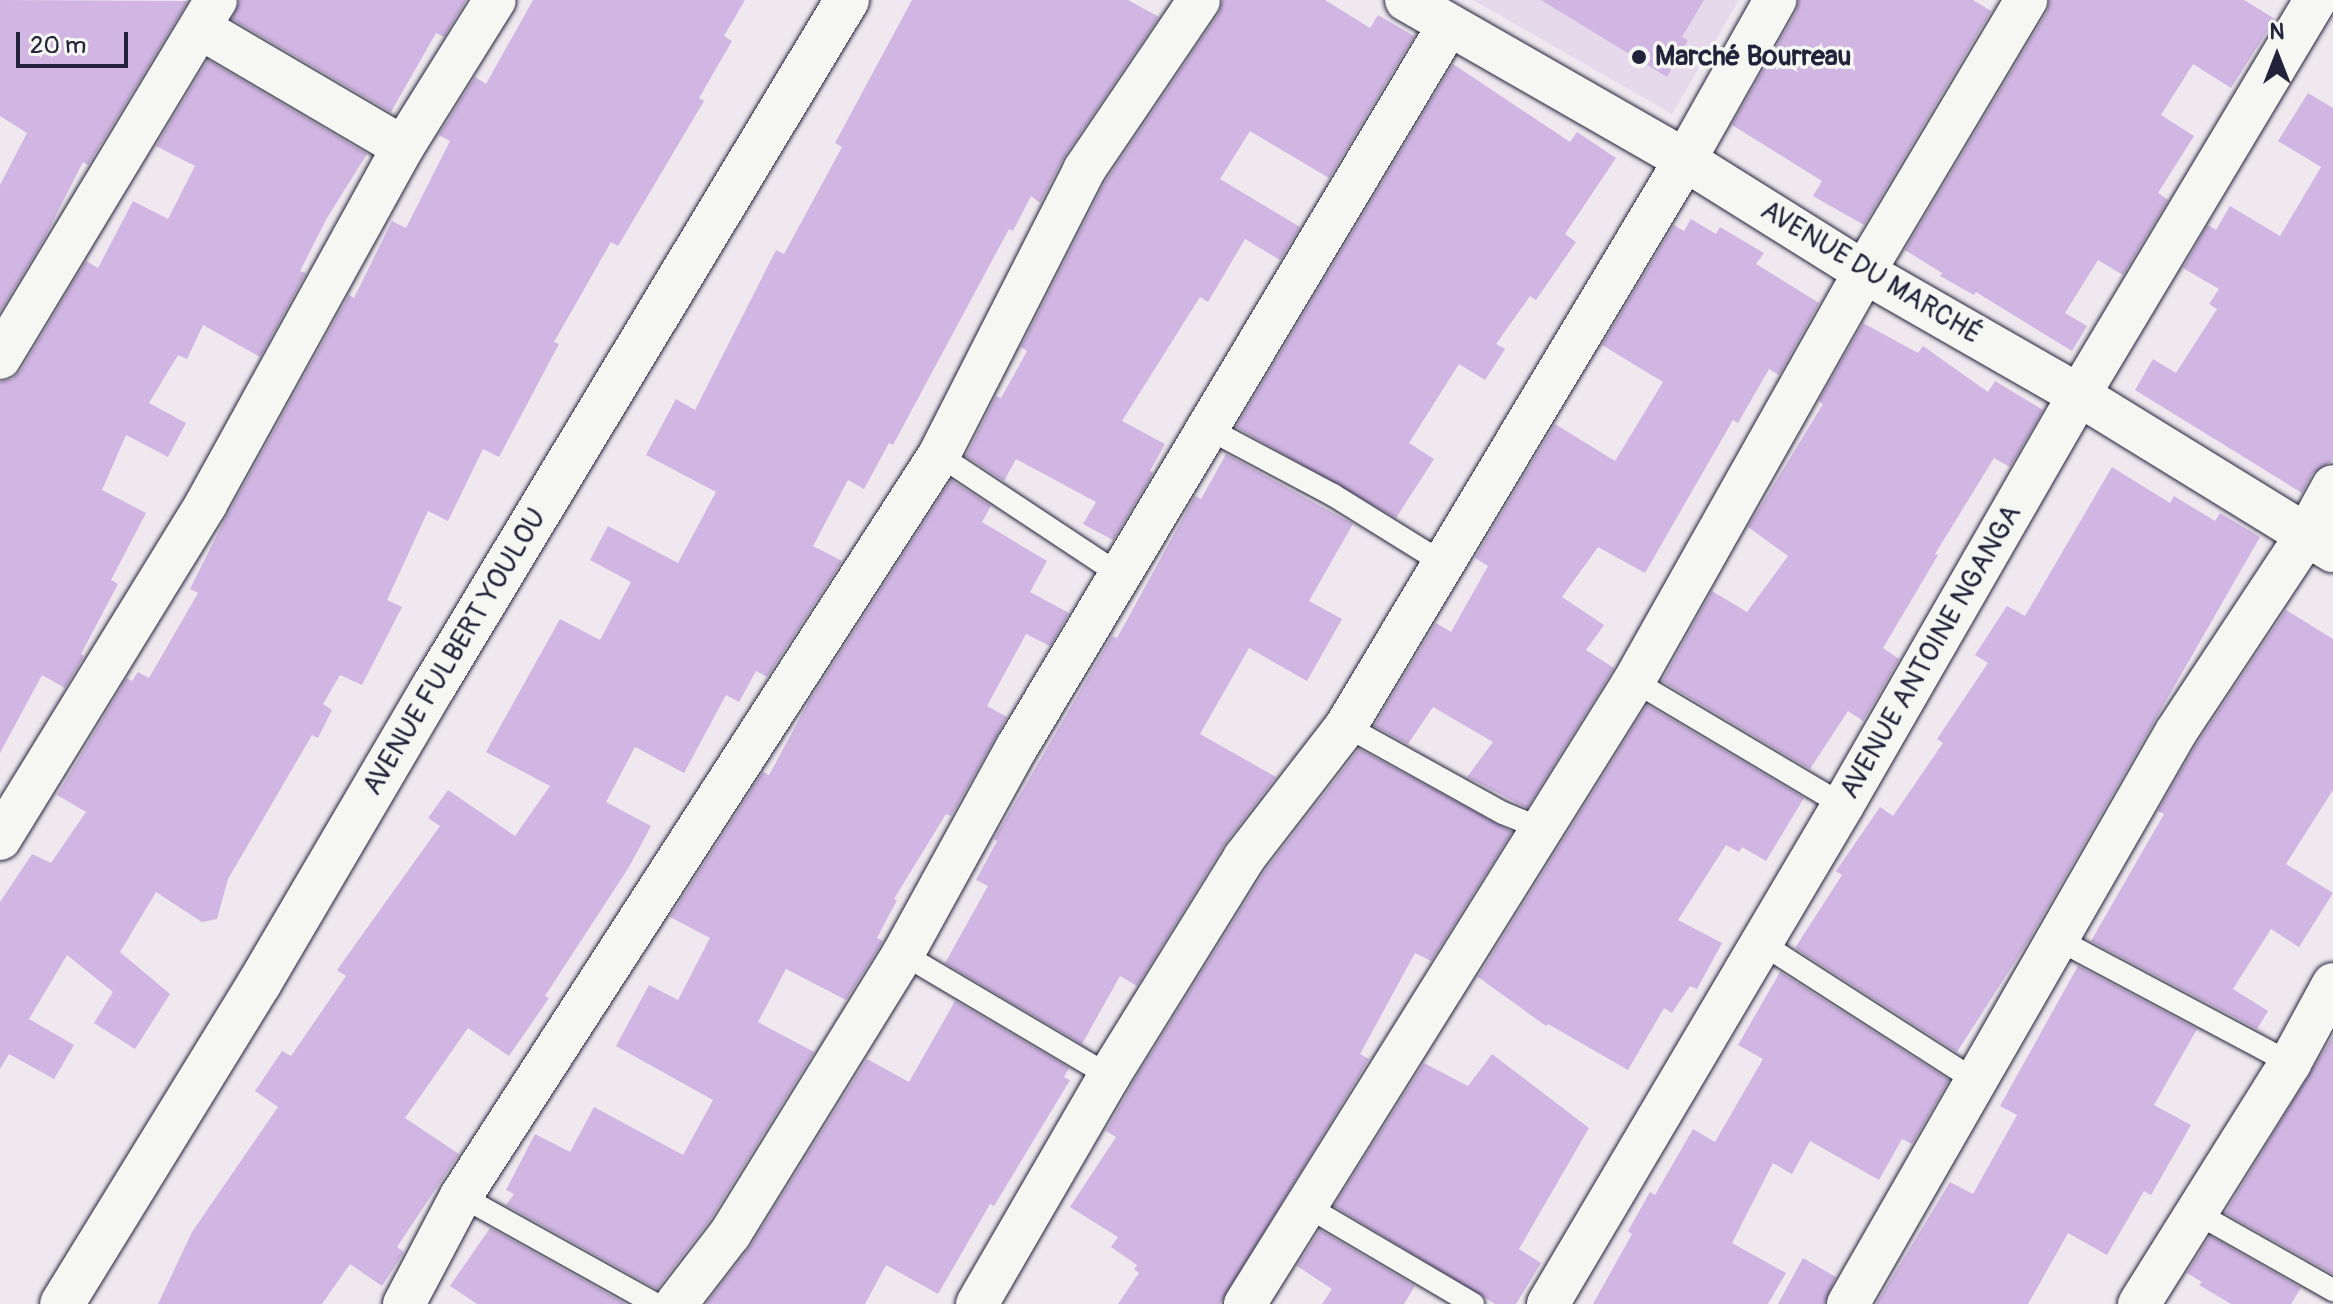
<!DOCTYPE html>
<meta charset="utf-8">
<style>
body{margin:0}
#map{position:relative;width:2333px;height:1304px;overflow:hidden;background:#efe9ef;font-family:Pangolin,sans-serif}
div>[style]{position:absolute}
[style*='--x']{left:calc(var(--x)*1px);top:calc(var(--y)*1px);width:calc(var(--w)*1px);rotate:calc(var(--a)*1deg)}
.built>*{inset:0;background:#e6d9eb}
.building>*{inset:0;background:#d1b5e2}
.roads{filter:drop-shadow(0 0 2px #22223b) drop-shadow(0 0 2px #22223b)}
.lane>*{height:22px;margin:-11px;padding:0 11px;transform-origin:11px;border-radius:11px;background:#f6f6f2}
.street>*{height:42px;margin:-21px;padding:0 21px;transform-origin:21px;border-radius:21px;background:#f6f6f2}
.secondary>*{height:44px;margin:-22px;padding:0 22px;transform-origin:22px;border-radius:22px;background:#f6f6f2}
.dots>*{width:22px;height:22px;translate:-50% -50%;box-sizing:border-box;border:4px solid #f6f6f2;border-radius:50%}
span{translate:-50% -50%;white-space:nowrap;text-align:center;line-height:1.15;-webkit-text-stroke:7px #f6f6f2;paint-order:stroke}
.poi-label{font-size:28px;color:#22223b;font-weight:700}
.left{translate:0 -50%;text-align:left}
.street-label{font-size:28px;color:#22223b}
.north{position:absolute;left:2237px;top:16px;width:80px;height:80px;-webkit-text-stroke:6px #f6f6f2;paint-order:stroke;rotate:0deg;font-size:22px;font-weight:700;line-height:32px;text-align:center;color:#22223b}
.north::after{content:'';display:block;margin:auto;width:28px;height:36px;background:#22223b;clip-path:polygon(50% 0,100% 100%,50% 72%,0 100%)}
.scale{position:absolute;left:16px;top:32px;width:112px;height:36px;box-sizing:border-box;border:4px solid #22223b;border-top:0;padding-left:10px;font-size:24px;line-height:28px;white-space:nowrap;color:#22223b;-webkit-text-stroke:6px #f6f6f2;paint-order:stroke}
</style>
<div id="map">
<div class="built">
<div style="clip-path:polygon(1473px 0,1739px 0,1672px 114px)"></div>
</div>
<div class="building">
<div style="clip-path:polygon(0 0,188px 1px,88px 165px,83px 162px,44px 239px,0 312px,0 185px,27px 133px,0 116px)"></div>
<div style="clip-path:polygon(240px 0,466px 0,444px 37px,436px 33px,391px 112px,232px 19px)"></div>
<div style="clip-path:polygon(533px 0,745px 0,724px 36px,732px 41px,699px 98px,704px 101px,618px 246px,611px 242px,554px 342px,559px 344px,499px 457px,483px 449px,448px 521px,428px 511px,387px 600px,402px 607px,362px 685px,340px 675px,323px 704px,332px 710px,318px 738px,312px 735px,228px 879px,217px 919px,202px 922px,156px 892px,120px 952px,170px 994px,135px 1049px,94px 1023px,113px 992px,67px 955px,29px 1019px,74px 1045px,54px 1079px,9px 1054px,0 1069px,0 902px,32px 854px,51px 863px,86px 812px,57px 795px,127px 678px,132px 681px,138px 672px,149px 678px,198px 593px,190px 589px,224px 521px,349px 295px,354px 298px,392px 221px,406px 228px,450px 141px,439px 135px,475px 77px,486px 84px)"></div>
<div style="clip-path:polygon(912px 0,1128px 0,1159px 17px,1064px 157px,1040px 203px,1031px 196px,1013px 231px,1009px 229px,893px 445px,889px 443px,864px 489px,848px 480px,813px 546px,842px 561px,767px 677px,756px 671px,739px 702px,726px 695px,684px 773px,635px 747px,606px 802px,651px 826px,629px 867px,545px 996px,549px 998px,509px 1056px,468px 1028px,405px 1118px,459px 1154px,397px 1247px,404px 1252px,382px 1286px,350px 1264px,322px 1304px,158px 1304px,192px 1232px,278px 1107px,255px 1091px,282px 1051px,291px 1056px,346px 976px,337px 970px,440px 826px,428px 818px,448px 790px,515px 836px,550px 786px,486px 752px,560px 619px,600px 640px,631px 582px,590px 560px,608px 526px,678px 563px,716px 492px,646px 455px,676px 399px,695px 410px,776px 250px,784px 254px,842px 147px,835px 143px)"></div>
<div style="clip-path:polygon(1223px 0,1325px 0,1370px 28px,1378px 15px,1414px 36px,1329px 178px,1250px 131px,1220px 179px,1300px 227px,1280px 260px,1245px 239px,1208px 302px,1200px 297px,1122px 421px,1165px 444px,1150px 471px,1153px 473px,1113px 540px,1083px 524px,1096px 502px,1016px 459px,1004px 481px,966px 456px,996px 396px,1001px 398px,1027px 351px,1021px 347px,1105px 182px,1219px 13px)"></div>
<div style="clip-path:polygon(1541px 0,1704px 0,1682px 37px,1688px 40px,1667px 77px)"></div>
<div style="clip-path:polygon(1799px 0,1973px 0,1991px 11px,1864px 225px,1813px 196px,1822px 181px,1732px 125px,1796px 12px)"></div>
<div style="clip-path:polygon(2050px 0,2244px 0,2275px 19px,2231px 88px,2193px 64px,2161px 115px,2194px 136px,2158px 193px,2168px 200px,2123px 275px,2098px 260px,2065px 313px,2087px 326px,2072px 351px,1976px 292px,1974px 295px,1940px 276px,1942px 273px,1905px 250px,2047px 12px)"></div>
<div style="clip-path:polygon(208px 60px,367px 154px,327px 218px,300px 271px,306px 273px,260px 357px,203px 325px,187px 359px,178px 355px,149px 403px,186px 423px,168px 457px,126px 435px,102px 490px,146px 513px,111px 580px,118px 584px,81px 654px,84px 656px,65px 688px,42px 675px,0 753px,0 382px,12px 379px,21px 370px,86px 261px,98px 268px,133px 201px,168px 219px,195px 166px,156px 146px)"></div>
<div style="clip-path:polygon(1453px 64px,1570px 142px,1577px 132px,1616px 158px,1565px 234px,1576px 242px,1536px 300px,1530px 296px,1496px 344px,1505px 349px,1485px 380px,1459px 364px,1409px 443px,1434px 459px,1396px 518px,1236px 427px)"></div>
<div style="clip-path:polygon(2308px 93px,2333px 108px,2333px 460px,2312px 474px,2302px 493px,2135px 390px,2153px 359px,2176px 373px,2217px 309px,2209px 304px,2219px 289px,2183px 268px,2208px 225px,2216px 230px,2230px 206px,2280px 236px,2321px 167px,2278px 141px)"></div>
<div style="clip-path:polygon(1691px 219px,1716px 234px,1720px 227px,1764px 253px,1756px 264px,1819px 303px,1779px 375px,1769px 369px,1738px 423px,1733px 420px,1645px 573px,1598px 547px,1562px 597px,1604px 625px,1586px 650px,1614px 668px,1527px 808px,1467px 777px,1493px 742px,1433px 707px,1408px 744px,1374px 726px,1436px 623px,1451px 632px,1488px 566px,1475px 558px,1555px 424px,1615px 461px,1663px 382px,1602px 345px,1674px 225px,1684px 231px)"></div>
<div style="clip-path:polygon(1863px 323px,1918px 353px,1923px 346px,1988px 392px,1995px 381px,2043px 410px,2010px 467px,1994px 458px,1935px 554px,1938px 555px,1883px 648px,1899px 659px,1863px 721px,1848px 711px,1810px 769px,1662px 681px,1712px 591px,1747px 612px,1788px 556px,1748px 527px,1823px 404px,1819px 401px)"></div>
<div style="clip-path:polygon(1226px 454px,1353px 524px,1309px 601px,1342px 619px,1307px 681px,1249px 648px,1200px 734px,1276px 777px,1224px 845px,1137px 986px,1120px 976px,1082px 1044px,945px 963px,988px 886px,976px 880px,997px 841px,994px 839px,1112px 636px,1117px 638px,1195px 496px,1201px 499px)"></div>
<div style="clip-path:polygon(2112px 467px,2170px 503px,2174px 496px,2215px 521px,2220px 513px,2260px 537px,2027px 943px,1957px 1052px,1795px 948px,1842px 875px,1836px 871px,1880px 807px,1893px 816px,1943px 743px,1937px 739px,1988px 663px,1975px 655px,2007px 606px,2025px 616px)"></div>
<div style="clip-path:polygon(951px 480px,991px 506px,982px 522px,1047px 561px,1030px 592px,1069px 613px,1050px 646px,1026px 634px,987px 706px,1007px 717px,951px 816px,946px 814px,894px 899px,897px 900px,877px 938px,883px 941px,846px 1000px,786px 969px,758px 1022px,814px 1052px,710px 1220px,657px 1289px,506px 1205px,514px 1194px,506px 1190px,535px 1134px,570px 1152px,594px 1107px,683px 1155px,713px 1100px,616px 1046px,649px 985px,678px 1000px,710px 938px,670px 917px,763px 772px,769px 775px,808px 703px)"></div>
<div style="clip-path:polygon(2286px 610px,2333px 639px,2333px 790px,2286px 864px,2333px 893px,2299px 947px,2271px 929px,2233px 989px,2268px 1011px,2257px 1029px,2091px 941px,2164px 814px,2158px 811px,2196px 745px)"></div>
<div style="clip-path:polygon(1647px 705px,1804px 798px,1766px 861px,1742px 847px,1739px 852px,1726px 845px,1678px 920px,1722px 943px,1697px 989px,1690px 986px,1672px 1013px,1664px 1008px,1628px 1070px,1548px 1024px,1546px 1026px,1478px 977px)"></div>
<div style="clip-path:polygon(1359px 749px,1512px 832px,1431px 961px,1415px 953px,1360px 1054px,1369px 1059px,1220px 1304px,1118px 1304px,1139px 1273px,1134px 1269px,1137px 1265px,1111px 1247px,1118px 1237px,1070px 1207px,1116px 1137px,1106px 1131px,1134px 1081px,1264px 872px)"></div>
<div style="clip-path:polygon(2078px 966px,2197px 1029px,2154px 1105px,2191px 1125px,2151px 1195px,2144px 1191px,2107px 1255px,2068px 1233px,2028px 1304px,1876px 1304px,1950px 1182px,1973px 1194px,2017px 1115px,2000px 1106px)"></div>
<div style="clip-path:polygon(1780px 972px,1949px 1080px,1912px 1144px,1902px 1139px,1879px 1180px,1810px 1141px,1792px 1174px,1773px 1163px,1732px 1243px,1786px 1273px,1768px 1304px,1593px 1304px,1632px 1234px,1628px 1231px,1650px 1192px,1655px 1195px,1693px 1129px,1715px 1142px,1763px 1059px,1738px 1045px)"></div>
<div style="clip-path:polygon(955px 1001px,1069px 1068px,1064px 1077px,1070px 1080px,994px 1206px,990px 1204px,938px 1294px,886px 1265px,865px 1304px,706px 1304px,750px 1247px,867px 1059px,909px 1082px)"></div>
<div style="clip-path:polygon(2333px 1036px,2333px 1274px,2225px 1213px)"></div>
<div style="clip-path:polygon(1492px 1054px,1589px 1128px,1519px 1249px,1541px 1263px,1516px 1304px,1495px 1304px,1334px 1206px,1424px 1063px,1468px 1086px)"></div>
<div style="clip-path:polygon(490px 1228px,626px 1304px,477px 1304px,450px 1286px)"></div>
<div style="clip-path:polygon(1320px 1230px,1415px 1286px,1404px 1304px,1322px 1304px,1332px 1289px,1297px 1266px)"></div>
<div style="clip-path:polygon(2210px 1236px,2301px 1288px,2291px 1304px,2231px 1304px,2199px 1285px,2202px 1282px,2187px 1273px)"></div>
<div style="clip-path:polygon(1803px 1258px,1836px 1277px,1824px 1304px,1778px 1304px)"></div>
</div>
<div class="roads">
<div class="lane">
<div style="--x:1207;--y:428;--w:143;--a:28"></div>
<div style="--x:1333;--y:495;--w:127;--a:31.8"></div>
<div style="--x:939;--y:455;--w:217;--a:33.5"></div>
<div style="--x:1634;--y:681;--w:243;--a:30.7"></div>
<div style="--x:1346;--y:726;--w:179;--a:29"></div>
<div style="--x:1503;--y:813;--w:42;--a:22.3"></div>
<div style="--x:2059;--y:940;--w:262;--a:28"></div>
<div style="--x:1761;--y:943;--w:255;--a:32.7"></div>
<div style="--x:903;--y:954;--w:239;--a:30.6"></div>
<div style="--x:461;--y:1196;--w:222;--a:29.1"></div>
<div style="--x:1305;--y:1205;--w:195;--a:30.5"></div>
<div style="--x:2195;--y:1212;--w:159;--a:29.5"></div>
</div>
<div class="street">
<div style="--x:1406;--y:0;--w:322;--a:29.8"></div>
<div style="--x:1685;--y:160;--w:211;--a:32"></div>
<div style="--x:1864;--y:272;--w:248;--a:29.8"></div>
<div style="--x:2079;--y:395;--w:298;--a:31.6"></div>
<div style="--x:200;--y:28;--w:235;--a:30.4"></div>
<div style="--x:0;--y:358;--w:418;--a:-58.9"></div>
<div style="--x:0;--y:839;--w:393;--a:-58.4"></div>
<div style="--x:206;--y:504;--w:408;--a:-61.1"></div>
<div style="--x:403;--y:147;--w:173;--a:-58"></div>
<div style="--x:404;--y:1304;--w:122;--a:-62.2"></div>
<div style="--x:461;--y:1196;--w:882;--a:-57.17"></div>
<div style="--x:939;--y:455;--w:320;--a:-63"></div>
<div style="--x:1084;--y:170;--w:205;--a:-55.9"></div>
<div style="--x:676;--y:1304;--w:88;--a:-52.4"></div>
<div style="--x:730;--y:1234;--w:329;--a:-58.3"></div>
<div style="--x:903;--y:954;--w:236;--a:-61.2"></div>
<div style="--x:1017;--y:747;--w:840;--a:-59.13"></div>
<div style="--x:977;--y:1304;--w:263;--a:-59.9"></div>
<div style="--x:1109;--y:1076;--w:256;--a:-58.2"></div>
<div style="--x:1244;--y:858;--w:167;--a:-52.3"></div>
<div style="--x:1346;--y:726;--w:660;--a:-59.08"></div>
<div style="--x:1685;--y:160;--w:184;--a:-60.6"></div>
<div style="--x:1245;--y:1304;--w:734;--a:-58.02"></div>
<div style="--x:1634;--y:681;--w:469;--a:-60.6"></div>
<div style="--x:1864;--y:272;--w:317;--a:-59.2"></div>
<div style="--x:1548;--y:1304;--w:580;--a:-59.41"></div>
<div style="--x:1843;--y:805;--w:473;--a:-60.1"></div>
<div style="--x:2079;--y:395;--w:460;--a:-59.1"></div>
<div style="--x:1848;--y:1304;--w:659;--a:-60.17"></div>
<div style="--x:2176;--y:732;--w:234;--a:-56.5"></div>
<div style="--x:2305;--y:537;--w:58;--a:-61.2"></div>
<div style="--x:2139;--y:1304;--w:284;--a:-57.9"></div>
<div style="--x:2290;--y:1063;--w:90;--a:-61.4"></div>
</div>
<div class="secondary">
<div style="--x:62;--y:1304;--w:376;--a:-58.4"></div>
<div style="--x:259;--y:984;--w:346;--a:-59.6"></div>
<div style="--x:434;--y:686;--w:801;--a:-58.95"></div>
</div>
</div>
<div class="dots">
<div style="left:1639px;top:57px;background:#22223b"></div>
</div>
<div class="poi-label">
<span class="left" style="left:1655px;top:57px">Marché Bourreau</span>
</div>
<div class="street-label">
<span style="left:1871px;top:273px;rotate:31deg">AVENUE DU MARCHÉ</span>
<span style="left:455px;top:652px;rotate:-59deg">AVENUE FULBERT YOULOU</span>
<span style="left:1931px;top:652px;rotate:-60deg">AVENUE ANTOINE NGANGA</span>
</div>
<div class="north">N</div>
<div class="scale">20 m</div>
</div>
